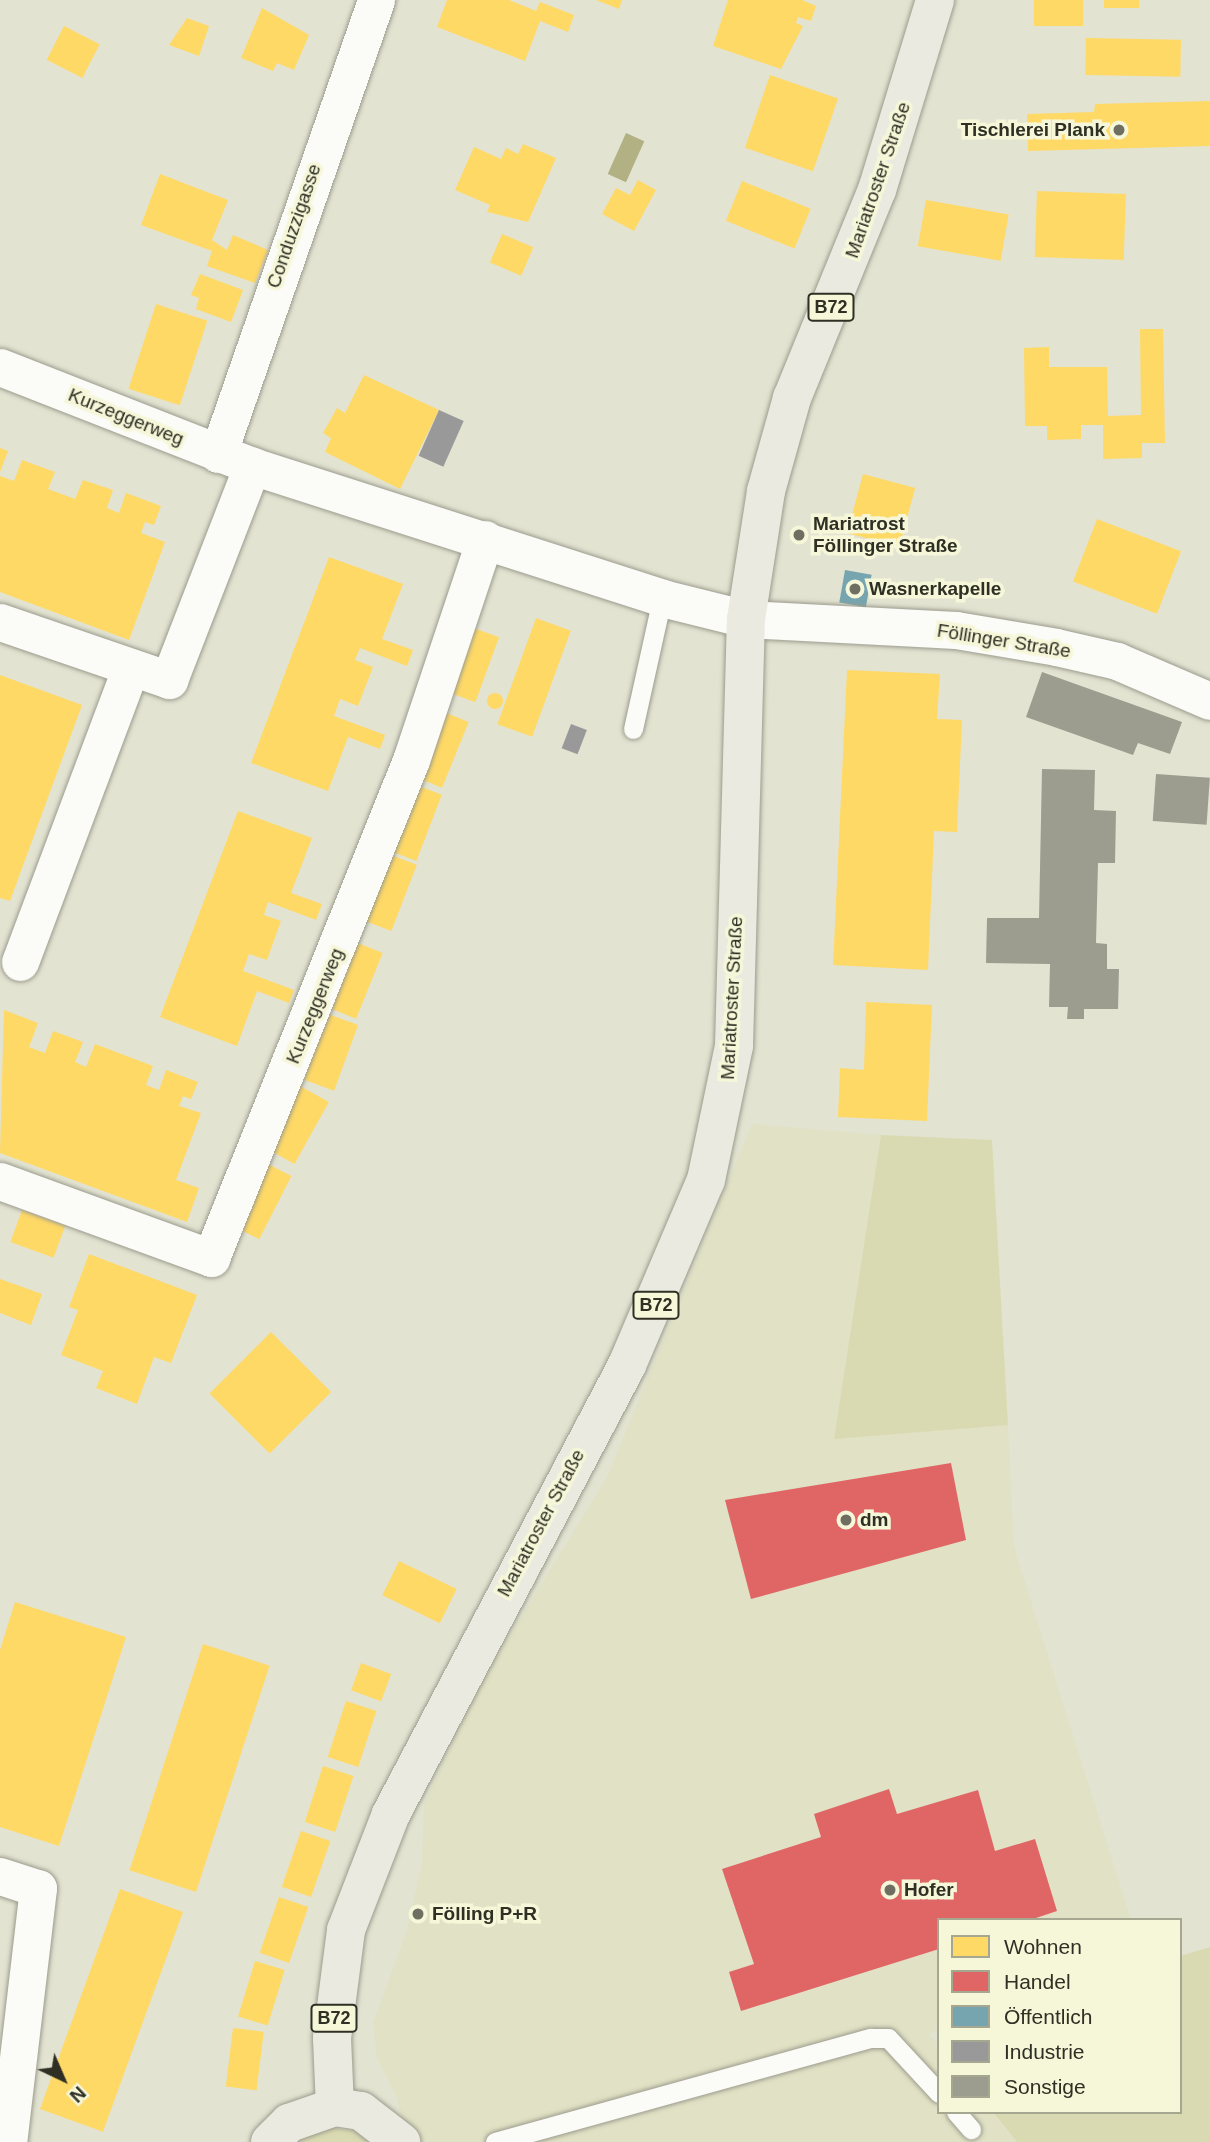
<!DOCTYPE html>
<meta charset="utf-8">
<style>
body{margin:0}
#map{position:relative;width:1210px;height:2142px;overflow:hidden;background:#e3e3d2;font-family:Arial,sans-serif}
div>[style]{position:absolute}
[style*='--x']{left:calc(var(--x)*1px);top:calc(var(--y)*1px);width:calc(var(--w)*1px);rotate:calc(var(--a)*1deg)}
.built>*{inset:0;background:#e1e1c5}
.green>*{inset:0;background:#dadab2}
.water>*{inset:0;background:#b1b184;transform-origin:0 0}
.homes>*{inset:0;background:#ffd966;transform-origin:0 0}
.round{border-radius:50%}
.shops>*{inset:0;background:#e06666}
.public>*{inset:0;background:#76a5af;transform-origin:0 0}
.industry>*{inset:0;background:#999;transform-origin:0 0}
.building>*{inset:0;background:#9d9d8f;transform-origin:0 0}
.roads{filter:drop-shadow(0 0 2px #9c9c8e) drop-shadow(0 0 2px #9c9c8e)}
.service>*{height:19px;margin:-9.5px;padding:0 9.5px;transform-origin:9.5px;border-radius:9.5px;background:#fbfbf8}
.minor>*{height:37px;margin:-18.5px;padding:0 18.5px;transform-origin:18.5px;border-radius:18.5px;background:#fbfbf8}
.primary>*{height:38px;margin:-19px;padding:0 19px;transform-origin:19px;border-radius:19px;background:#eaeae0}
.dots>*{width:19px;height:19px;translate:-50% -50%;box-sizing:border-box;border:4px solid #f6f7d9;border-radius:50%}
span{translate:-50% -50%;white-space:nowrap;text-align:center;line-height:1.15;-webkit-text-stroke:7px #f6f7d9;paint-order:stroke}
.shield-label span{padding:2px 5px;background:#f6f7d9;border:2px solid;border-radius:5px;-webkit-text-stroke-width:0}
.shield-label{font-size:18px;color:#2f2f24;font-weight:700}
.poi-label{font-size:19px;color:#2f2f24;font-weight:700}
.right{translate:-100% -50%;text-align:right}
.left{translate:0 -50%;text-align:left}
.street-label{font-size:19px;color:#2f2f24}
.legend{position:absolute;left:937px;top:1918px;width:245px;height:196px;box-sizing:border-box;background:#f6f7d9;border:2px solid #a6a791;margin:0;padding:9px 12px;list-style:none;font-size:21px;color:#2f2f24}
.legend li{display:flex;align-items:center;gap:14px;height:35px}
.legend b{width:35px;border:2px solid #a6a791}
.north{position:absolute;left:28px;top:2044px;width:70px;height:70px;-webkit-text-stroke:5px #f6f7d9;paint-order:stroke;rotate:136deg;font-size:19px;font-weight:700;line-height:28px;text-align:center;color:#2f2f24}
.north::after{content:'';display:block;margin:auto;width:24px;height:32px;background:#2f2f24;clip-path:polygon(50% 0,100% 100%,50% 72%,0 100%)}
</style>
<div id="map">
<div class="built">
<div style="clip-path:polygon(752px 1124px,881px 1135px,835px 1438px,1008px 1425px,1014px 1547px,1131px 1920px,939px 1920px,939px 2030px,929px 2034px,939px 2046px,939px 2112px,993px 2112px,1017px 2142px,407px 2142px,397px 2098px,377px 2058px,373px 2023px,407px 1930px,422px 1863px,424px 1804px,480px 1685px,608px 1475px)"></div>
</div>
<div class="green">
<div style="clip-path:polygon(881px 1135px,992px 1140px,1008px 1425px,834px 1439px)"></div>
<div style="clip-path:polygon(1210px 1947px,1210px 2142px,1017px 2142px,993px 2112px,1180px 2112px,1180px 1956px)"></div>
<div style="clip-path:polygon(327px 2127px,362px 2132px,378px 2142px,298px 2142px)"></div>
</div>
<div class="water">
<div style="left:626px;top:133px;width:20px;height:45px;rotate:24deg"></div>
</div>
<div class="homes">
<div style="clip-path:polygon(447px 0,509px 0,536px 11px,540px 2px,574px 15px,568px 32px,540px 21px,525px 61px,437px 27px)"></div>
<div style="clip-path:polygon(596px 0,622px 0,619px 9px)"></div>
<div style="clip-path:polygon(728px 0,802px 0,816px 6px,811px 21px,798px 17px,796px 23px,803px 26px,781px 69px,713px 46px)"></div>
<div style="left:1034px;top:0;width:49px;height:26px"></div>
<div style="left:1104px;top:0;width:35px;height:8px"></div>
<div style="clip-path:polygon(262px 8px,309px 35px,294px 70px,277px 63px,273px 71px,241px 58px)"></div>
<div style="clip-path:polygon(187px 18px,209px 26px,199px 56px,169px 45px)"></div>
<div style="left:64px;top:26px;width:40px;height:38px;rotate:27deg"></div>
<div style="left:1086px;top:38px;width:95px;height:37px;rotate:1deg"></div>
<div style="left:770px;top:75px;width:72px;height:77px;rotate:19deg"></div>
<div style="clip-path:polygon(1210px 101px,1210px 146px,1028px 151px,1027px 114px,1094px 112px,1095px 104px)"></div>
<div style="clip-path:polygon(523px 144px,556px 158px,528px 222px,487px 212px,490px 205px,455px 190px,474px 147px,501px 159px,506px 148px,518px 154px)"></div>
<div style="clip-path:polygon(160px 174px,228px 200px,212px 240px,227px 250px,233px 235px,268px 250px,255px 283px,207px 266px,212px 251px,141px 225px)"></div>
<div style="clip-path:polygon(638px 180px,656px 190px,634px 231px,602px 214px,616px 188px,630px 195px)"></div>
<div style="left:742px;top:181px;width:74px;height:43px;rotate:22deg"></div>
<div style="left:1037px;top:191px;width:89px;height:66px;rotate:2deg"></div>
<div style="left:926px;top:200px;width:84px;height:47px;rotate:10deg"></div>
<div style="left:502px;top:234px;width:34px;height:31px;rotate:23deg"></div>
<div style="clip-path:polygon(200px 274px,243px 290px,231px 322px,196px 309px,199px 298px,191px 295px)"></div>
<div style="left:156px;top:304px;width:54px;height:89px;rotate:18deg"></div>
<div style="clip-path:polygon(1140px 329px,1163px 329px,1165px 443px,1142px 443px,1142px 458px,1103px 459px,1103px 425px,1081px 425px,1081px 439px,1047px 440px,1047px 426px,1025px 426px,1024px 348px,1049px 347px,1049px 367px,1107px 367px,1108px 416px,1141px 415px)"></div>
<div style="clip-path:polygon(364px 375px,439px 410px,400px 489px,325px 452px,331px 438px,323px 433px,337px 408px,345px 413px)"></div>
<div style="clip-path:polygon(0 448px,8px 451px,0 472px)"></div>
<div style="clip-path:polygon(22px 460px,55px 472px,48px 489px,75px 499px,83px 480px,113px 490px,107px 508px,119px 513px,126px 493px,161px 506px,154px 525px,145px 522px,141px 533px,165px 542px,129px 640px,0 592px,0 476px,14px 481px)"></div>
<div style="left:863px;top:474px;width:54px;height:61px;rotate:15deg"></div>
<div style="left:1097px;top:519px;width:90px;height:67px;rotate:21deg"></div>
<div style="clip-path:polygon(329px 557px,403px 584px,382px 639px,413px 650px,407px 666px,360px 648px,355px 660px,373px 667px,358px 706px,340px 699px,334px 716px,385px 735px,380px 749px,348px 737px,328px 791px,251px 763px)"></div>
<div style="left:536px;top:618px;width:37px;height:113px;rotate:20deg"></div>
<div style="left:468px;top:626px;width:33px;height:69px;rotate:20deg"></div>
<div style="clip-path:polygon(847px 670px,940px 674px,937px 719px,962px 720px,957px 832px,934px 831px,928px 970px,833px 965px)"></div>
<div style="clip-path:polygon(0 675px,82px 705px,10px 901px,0 898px)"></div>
<div class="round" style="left:487px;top:693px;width:16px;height:16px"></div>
<div style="left:439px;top:710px;width:32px;height:71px;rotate:22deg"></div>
<div style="left:411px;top:783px;width:33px;height:71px;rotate:21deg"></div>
<div style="clip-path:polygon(238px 811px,312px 838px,291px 893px,322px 904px,316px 920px,268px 902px,264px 915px,281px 921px,267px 960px,249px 954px,243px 971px,294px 990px,289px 1003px,257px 991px,237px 1046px,160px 1017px)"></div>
<div style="left:386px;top:853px;width:33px;height:71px;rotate:21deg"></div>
<div style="left:353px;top:941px;width:32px;height:71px;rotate:22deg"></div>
<div style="clip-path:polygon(866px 1002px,932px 1005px,927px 1121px,838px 1117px,840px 1068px,864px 1070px)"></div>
<div style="clip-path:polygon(4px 1010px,38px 1023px,29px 1047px,45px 1053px,53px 1031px,83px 1042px,75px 1062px,86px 1067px,95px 1044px,153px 1066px,146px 1085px,159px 1090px,166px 1070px,198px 1082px,191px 1099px,183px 1096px,179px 1106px,201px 1113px,176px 1180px,199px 1188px,187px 1222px,0 1153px)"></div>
<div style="left:328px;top:1014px;width:32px;height:70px;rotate:20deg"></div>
<div style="left:300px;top:1086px;width:33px;height:71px;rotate:29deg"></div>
<div style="left:262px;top:1161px;width:33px;height:71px;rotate:27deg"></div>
<div style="left:22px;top:1210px;width:46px;height:34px;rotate:20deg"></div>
<div style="clip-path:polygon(89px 1254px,197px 1295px,171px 1363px,154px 1357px,137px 1404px,96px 1388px,103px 1371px,61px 1355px,78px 1310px,69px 1307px)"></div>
<div style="clip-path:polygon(0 1279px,42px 1294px,31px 1325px,0 1313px)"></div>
<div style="left:271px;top:1332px;width:85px;height:87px;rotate:45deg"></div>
<div style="left:399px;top:1561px;width:64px;height:38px;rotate:26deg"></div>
<div style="clip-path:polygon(15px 1602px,126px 1637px,59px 1846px,0 1827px,0 1650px)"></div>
<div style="left:203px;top:1644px;width:70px;height:238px;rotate:18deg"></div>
<div style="left:361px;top:1663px;width:32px;height:29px;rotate:20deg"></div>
<div style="left:346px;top:1701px;width:32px;height:59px;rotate:18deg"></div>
<div style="left:323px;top:1766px;width:32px;height:59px;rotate:18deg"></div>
<div style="left:301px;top:1831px;width:31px;height:59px;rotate:19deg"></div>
<div style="left:120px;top:1889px;width:67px;height:234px;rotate:20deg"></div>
<div style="left:279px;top:1897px;width:31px;height:59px;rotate:19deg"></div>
<div style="left:255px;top:1961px;width:31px;height:58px;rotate:17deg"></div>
<div style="left:233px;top:2028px;width:31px;height:59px;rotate:7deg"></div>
</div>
<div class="shops">
<div style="clip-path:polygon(951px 1463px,966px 1540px,751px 1599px,725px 1500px)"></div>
<div style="clip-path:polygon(889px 1789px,897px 1814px,978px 1790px,995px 1851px,1035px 1839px,1057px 1911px,1030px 1920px,939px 1920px,939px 1949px,741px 2011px,729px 1972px,754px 1964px,722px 1869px,821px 1837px,814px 1814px)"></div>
</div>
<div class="public">
<div style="left:845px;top:570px;width:27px;height:33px;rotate:10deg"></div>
</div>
<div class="industry">
<div style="left:439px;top:410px;width:27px;height:50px;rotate:24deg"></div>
<div style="left:571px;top:724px;width:17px;height:26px;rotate:21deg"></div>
</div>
<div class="building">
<div style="clip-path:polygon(1042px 672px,1182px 722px,1170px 754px,1138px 743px,1133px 755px,1026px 717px)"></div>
<div style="clip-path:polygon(1042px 769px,1095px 770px,1094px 810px,1116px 811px,1115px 863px,1098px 863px,1096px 943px,1107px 944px,1107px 969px,1119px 969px,1118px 1009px,1084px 1009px,1084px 1019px,1067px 1019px,1068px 1007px,1049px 1007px,1050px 964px,986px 963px,987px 918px,1039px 918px)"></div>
<div style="left:1156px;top:774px;width:54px;height:47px;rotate:4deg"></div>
</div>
<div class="roads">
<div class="service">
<div style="--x:633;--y:729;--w:134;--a:-77.5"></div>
<div style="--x:956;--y:2112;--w:23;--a:49"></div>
<div style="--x:495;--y:2142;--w:390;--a:-15.5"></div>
<div style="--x:871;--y:2038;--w:17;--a:0"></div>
<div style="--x:888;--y:2038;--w:75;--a:47.2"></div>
</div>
<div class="minor">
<div style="--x:0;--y:367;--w:271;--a:21.4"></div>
<div style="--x:252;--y:466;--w:431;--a:17.8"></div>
<div style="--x:662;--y:598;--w:87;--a:14"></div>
<div style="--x:746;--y:619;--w:210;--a:3"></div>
<div style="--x:956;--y:630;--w:101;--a:9.6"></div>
<div style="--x:1056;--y:647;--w:63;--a:12.9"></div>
<div style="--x:1117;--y:661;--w:101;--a:23.3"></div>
<div style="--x:218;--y:454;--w:481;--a:-70.8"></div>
<div style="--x:0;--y:622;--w:179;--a:18.9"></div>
<div style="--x:169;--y:680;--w:230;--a:-68.8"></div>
<div style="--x:20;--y:962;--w:313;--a:-69.4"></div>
<div style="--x:0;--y:1181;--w:225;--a:20"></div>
<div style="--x:211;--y:1258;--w:537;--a:-68.12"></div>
<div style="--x:411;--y:760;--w:233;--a:-71.5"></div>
<div style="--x:0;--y:1876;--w:40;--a:18"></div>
<div style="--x:38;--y:1888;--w:256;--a:96.7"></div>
</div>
<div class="primary">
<div style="--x:335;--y:2107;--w:69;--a:-92.5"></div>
<div style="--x:332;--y:2038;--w:109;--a:-82.6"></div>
<div style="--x:346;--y:1930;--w:124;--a:-68.8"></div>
<div style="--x:391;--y:1814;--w:507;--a:-62.27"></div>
<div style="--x:627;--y:1365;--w:201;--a:-66.9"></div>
<div style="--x:706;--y:1180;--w:137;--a:-78.2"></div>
<div style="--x:734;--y:1046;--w:427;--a:-88.4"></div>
<div style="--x:746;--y:619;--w:130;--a:-81.1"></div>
<div style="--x:766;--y:491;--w:97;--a:-74.4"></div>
<div style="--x:792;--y:398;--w:225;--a:-67.8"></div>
<div style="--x:877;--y:190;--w:199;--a:-73"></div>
<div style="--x:270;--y:2142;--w:27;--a:-45"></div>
<div style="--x:289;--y:2123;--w:49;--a:-19.2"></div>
<div style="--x:335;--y:2107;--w:26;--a:9"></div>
<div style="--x:361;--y:2111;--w:51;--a:37.8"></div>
</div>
</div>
<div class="dots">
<div style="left:1119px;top:130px;background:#6e6e61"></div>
<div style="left:799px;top:535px;background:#6e6e61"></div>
<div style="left:855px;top:589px;background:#6e6e61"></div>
<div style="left:846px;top:1520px;background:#6e6e61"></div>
<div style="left:890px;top:1890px;background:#6e6e61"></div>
<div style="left:418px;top:1914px;background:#6e6e61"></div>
</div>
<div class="shield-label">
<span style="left:831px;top:307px">B72</span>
<span style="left:656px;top:1305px">B72</span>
<span style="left:334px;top:2018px">B72</span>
</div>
<div class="poi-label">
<span class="right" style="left:1105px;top:130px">Tischlerei Plank</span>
<span class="left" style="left:813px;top:535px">Mariatrost<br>Föllinger Straße</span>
<span class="left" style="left:869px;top:589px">Wasnerkapelle</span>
<span class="left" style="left:860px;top:1520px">dm</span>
<span class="left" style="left:904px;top:1890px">Hofer</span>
<span class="left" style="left:432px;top:1914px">Fölling P+R</span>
</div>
<div class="street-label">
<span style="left:878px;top:180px;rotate:-71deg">Mariatroster Straße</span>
<span style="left:294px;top:226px;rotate:-71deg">Conduzzigasse</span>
<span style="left:126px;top:417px;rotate:22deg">Kurzeggerweg</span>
<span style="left:1004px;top:641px;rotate:9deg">Föllinger Straße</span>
<span style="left:732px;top:998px;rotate:-87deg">Mariatroster Straße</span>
<span style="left:315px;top:1006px;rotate:-68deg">Kurzeggerweg</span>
<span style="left:541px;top:1523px;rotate:-62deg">Mariatroster Straße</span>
</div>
<ul class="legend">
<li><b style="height:19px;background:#ffd966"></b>Wohnen</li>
<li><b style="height:19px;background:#e06666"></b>Handel</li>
<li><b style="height:19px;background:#76a5af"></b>Öffentlich</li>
<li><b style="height:19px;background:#999"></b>Industrie</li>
<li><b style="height:19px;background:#9d9d8f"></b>Sonstige</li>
</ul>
<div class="north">N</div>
</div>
